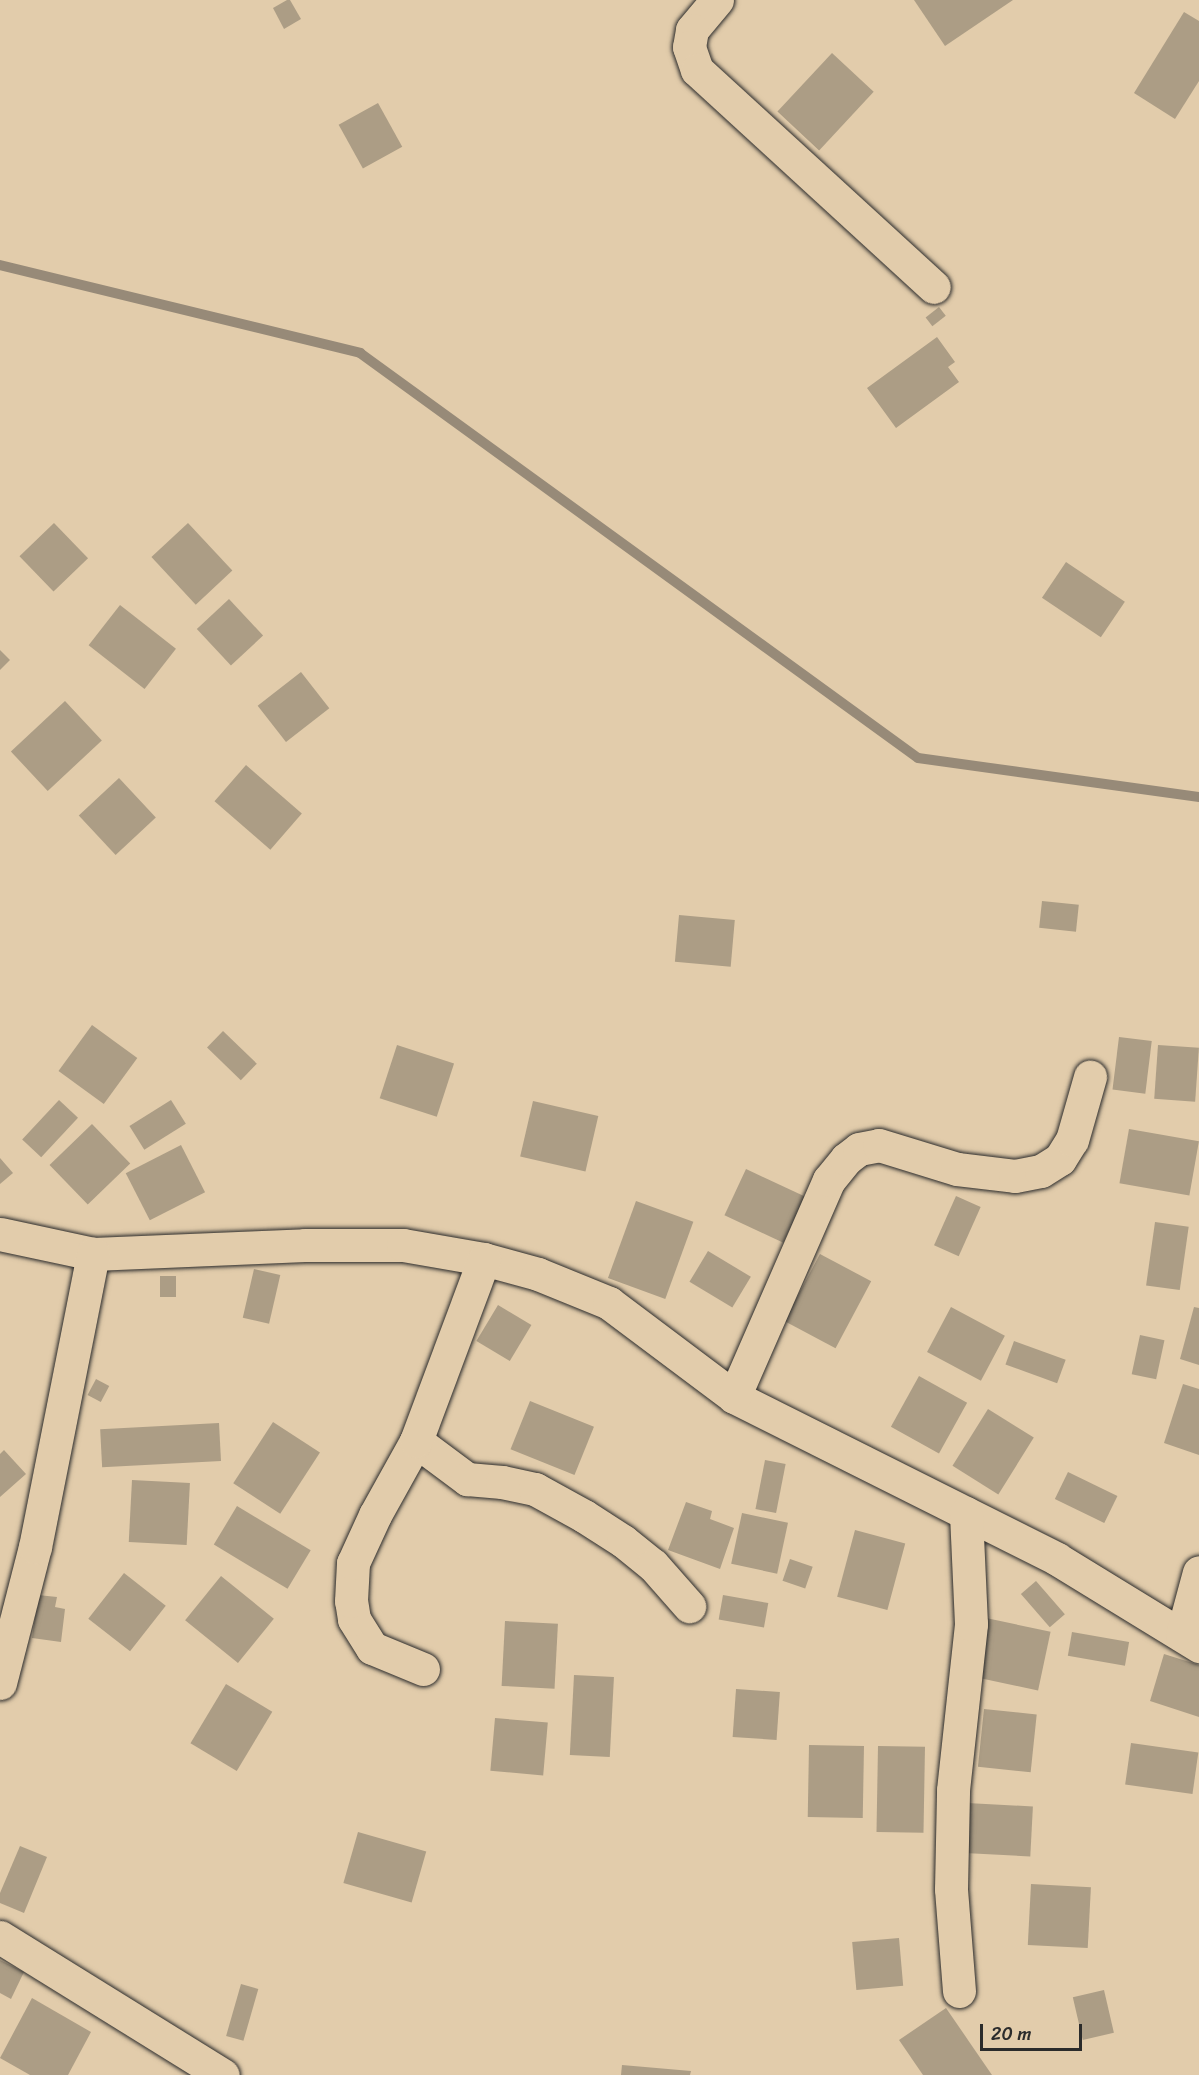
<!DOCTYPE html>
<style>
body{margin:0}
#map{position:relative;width:1199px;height:2075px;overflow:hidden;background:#e2ccab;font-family:Sriracha,sans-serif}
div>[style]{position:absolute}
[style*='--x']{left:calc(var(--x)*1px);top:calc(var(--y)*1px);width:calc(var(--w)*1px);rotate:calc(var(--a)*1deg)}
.stream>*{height:10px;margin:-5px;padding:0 5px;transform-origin:5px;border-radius:5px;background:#978a78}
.building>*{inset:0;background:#ac9d85;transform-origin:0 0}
.roads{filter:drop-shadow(0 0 2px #2b2b2b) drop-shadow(0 0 2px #2b2b2b)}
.street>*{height:33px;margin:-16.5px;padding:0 16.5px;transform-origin:16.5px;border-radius:16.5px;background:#e2ccab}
span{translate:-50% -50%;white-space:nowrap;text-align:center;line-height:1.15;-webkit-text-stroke:6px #e2ccab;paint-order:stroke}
.scale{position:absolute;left:980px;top:2024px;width:102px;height:27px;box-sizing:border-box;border:3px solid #2b2b2b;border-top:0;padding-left:8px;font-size:18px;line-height:21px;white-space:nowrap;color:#2b2b2b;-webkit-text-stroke:4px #e2ccab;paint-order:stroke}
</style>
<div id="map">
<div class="stream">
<div style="--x:0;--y:265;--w:371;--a:13.7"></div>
<div style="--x:360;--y:353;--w:689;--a:35.97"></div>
<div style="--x:918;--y:758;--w:284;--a:7.9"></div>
</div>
<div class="building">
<div style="clip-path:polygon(287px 0,290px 0,301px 19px,284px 29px,273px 8px)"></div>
<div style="clip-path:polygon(914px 0,1013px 0,945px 46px)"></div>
<div style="clip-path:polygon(1184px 12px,1199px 21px,1199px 81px,1175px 119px,1134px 93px)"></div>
<div style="left:832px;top:53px;width:57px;height:80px;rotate:43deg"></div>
<div style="left:378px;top:103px;width:50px;height:45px;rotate:61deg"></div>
<div style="left:939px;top:307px;width:11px;height:17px;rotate:52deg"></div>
<div style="clip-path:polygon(937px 337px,955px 362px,948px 367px,959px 382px,896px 428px,867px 388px)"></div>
<div style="left:54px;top:523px;width:49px;height:48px;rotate:46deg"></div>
<div style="left:188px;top:523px;width:65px;height:50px;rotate:47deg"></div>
<div style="left:1066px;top:562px;width:71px;height:43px;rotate:34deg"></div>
<div style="left:229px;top:599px;width:50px;height:44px;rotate:47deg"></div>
<div style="left:120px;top:605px;width:71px;height:51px;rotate:38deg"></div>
<div style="clip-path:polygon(0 650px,10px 660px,0 670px)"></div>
<div style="left:301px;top:672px;width:46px;height:55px;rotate:52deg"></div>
<div style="left:65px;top:701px;width:54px;height:74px;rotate:47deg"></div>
<div style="left:246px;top:765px;width:74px;height:48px;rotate:41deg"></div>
<div style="left:119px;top:778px;width:54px;height:55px;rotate:47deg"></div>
<div style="left:1042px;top:901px;width:37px;height:27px;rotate:6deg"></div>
<div style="left:679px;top:915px;width:56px;height:47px;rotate:5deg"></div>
<div style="left:92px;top:1025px;width:56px;height:57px;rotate:36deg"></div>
<div style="left:223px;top:1031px;width:47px;height:23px;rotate:44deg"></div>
<div style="left:1119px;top:1037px;width:33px;height:53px;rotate:7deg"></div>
<div style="left:397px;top:1045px;width:60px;height:56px;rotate:18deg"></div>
<div style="left:1158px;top:1045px;width:41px;height:54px;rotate:4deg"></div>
<div style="left:59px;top:1100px;width:26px;height:54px;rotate:43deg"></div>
<div style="left:171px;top:1100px;width:28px;height:49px;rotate:58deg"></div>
<div style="left:533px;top:1101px;width:67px;height:57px;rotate:13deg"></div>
<div style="left:92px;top:1124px;width:55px;height:59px;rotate:46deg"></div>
<div style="left:1129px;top:1129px;width:71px;height:55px;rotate:10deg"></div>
<div style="left:181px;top:1145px;width:53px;height:62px;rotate:63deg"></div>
<div style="clip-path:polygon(0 1158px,13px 1173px,0 1184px)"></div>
<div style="left:746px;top:1169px;width:65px;height:51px;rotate:25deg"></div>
<div style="left:956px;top:1196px;width:27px;height:54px;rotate:24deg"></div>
<div style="left:636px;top:1201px;width:61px;height:82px;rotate:20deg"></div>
<div style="left:1155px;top:1222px;width:34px;height:64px;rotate:8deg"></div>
<div style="left:708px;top:1251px;width:50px;height:36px;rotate:31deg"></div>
<div style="left:820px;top:1254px;width:58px;height:76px;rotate:28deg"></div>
<div style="left:254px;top:1269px;width:27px;height:50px;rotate:13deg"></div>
<div style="left:160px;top:1276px;width:16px;height:21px"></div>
<div style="left:498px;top:1305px;width:39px;height:42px;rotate:31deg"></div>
<div style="left:951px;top:1307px;width:61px;height:51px;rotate:28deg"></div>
<div style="clip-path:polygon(1194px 1307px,1199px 1308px,1199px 1365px,1180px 1359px)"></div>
<div style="left:1140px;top:1335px;width:25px;height:40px;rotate:12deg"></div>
<div style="left:1014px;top:1341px;width:55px;height:25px;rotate:20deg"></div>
<div style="left:919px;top:1376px;width:55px;height:58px;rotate:29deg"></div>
<div style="left:96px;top:1379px;width:15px;height:18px;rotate:28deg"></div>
<div style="clip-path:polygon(1183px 1384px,1199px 1389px,1199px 1455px,1164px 1443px)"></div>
<div style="left:530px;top:1401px;width:69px;height:52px;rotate:22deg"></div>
<div style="left:988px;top:1409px;width:54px;height:67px;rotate:32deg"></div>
<div style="left:273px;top:1422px;width:56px;height:73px;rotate:33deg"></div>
<div style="left:219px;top:1423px;width:38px;height:119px;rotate:87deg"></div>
<div style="clip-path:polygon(4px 1450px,26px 1474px,0 1497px,0 1454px)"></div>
<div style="left:765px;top:1460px;width:21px;height:50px;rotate:11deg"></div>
<div style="left:1068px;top:1472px;width:55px;height:30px;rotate:26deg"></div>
<div style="left:132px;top:1480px;width:58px;height:62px;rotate:3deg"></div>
<div style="clip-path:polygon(686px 1502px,712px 1511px,710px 1519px,734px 1528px,720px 1569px,668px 1550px)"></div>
<div style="left:237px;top:1506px;width:86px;height:45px;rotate:31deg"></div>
<div style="left:742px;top:1513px;width:47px;height:52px;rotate:12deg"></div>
<div style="left:855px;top:1530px;width:52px;height:69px;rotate:15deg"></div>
<div style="left:790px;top:1559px;width:24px;height:23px;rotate:19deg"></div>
<div style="left:124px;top:1573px;width:53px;height:58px;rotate:38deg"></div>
<div style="left:221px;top:1576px;width:68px;height:57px;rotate:39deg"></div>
<div style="left:1036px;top:1581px;width:44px;height:20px;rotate:49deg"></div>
<div style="clip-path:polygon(38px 1595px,57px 1597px,55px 1607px,65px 1609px,61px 1642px,32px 1638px)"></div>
<div style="left:723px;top:1595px;width:46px;height:25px;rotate:10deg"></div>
<div style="left:986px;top:1618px;width:66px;height:60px;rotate:12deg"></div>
<div style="left:505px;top:1621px;width:53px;height:65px;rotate:3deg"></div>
<div style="left:1072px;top:1632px;width:58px;height:24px;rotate:10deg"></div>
<div style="clip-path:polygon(1164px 1654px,1199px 1665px,1199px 1717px,1150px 1701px)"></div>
<div style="left:574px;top:1675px;width:40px;height:80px;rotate:3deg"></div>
<div style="left:226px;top:1684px;width:54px;height:69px;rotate:31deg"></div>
<div style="left:736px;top:1689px;width:44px;height:48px;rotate:4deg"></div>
<div style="left:984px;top:1709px;width:53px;height:58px;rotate:6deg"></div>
<div style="left:495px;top:1718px;width:53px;height:53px;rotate:5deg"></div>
<div style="left:1131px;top:1743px;width:68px;height:42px;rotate:8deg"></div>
<div style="left:809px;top:1745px;width:55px;height:72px;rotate:1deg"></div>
<div style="left:878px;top:1746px;width:47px;height:86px;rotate:1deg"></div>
<div style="left:967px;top:1803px;width:66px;height:50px;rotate:3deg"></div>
<div style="left:358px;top:1832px;width:71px;height:53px;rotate:16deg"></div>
<div style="clip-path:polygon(20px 1846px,47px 1857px,24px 1913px,0 1903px,0 1893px)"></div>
<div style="left:1031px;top:1884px;width:60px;height:61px;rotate:3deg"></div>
<div style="left:899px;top:1938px;width:48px;height:47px;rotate:85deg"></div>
<div style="clip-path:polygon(0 1960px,24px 1972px,11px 1999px,0 1993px)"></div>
<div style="left:241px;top:1984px;width:18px;height:54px;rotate:16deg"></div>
<div style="left:1104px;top:1990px;width:44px;height:32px;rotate:77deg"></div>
<div style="clip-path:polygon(32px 1998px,91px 2032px,68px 2075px,30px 2075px,0 2058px)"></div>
<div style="clip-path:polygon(946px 2008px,992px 2075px,923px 2075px,899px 2040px)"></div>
<div style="clip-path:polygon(622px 2065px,691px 2071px,690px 2075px,621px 2075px)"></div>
</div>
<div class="roads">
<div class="street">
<div style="--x:717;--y:0;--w:39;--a:130"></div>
<div style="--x:692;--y:30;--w:17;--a:100"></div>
<div style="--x:689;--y:47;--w:24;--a:71"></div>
<div style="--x:697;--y:70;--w:321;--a:42.5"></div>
<div style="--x:0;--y:1234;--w:95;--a:12.1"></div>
<div style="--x:93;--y:1254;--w:212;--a:-2.4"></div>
<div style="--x:305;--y:1245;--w:98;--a:0"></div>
<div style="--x:403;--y:1245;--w:82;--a:9.8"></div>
<div style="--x:484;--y:1259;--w:56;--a:15.5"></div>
<div style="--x:538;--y:1274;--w:77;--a:22.2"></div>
<div style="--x:609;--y:1303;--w:156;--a:36.9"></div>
<div style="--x:734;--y:1397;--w:361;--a:26.6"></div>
<div style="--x:1057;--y:1559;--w:167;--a:31.5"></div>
<div style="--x:734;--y:1397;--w:237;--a:-66.4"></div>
<div style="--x:829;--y:1180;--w:27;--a:-51"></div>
<div style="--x:846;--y:1159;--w:16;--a:-38"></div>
<div style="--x:859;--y:1149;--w:20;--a:-11"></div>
<div style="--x:879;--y:1145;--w:82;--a:17.1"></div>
<div style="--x:957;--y:1169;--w:58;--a:6.9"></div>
<div style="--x:1015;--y:1176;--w:26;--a:-11"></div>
<div style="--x:1041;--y:1171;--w:22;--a:-32"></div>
<div style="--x:1060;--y:1159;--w:22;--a:-58"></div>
<div style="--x:1072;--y:1140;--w:66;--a:-74.1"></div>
<div style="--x:416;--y:1441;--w:64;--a:36.7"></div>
<div style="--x:467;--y:1479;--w:35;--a:5"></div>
<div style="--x:502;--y:1482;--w:34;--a:12"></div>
<div style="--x:535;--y:1489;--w:56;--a:28.9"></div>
<div style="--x:584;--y:1516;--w:46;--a:32.7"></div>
<div style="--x:623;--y:1541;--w:38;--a:39"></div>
<div style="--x:653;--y:1565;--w:55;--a:48.7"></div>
<div style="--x:1182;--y:1635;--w:65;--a:-74.9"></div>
<div style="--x:423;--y:1669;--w:55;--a:-157.6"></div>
<div style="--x:372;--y:1648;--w:34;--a:-122"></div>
<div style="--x:354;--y:1619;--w:18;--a:-99"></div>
<div style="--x:351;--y:1601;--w:38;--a:-87"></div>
<div style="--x:353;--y:1563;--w:53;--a:-65.4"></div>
<div style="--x:375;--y:1515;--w:85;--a:-61"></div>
<div style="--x:416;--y:1441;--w:194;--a:-69.5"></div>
<div style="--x:0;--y:1683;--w:140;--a:-75.6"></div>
<div style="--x:35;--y:1547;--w:299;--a:-78.8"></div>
<div style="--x:0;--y:1937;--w:262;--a:31.8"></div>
<div style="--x:959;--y:1991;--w:102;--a:-94.5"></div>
<div style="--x:951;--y:1889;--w:99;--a:-88.8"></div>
<div style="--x:953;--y:1790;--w:167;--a:-83.8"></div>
<div style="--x:971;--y:1624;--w:111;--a:-92.6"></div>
</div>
</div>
<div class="scale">20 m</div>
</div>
